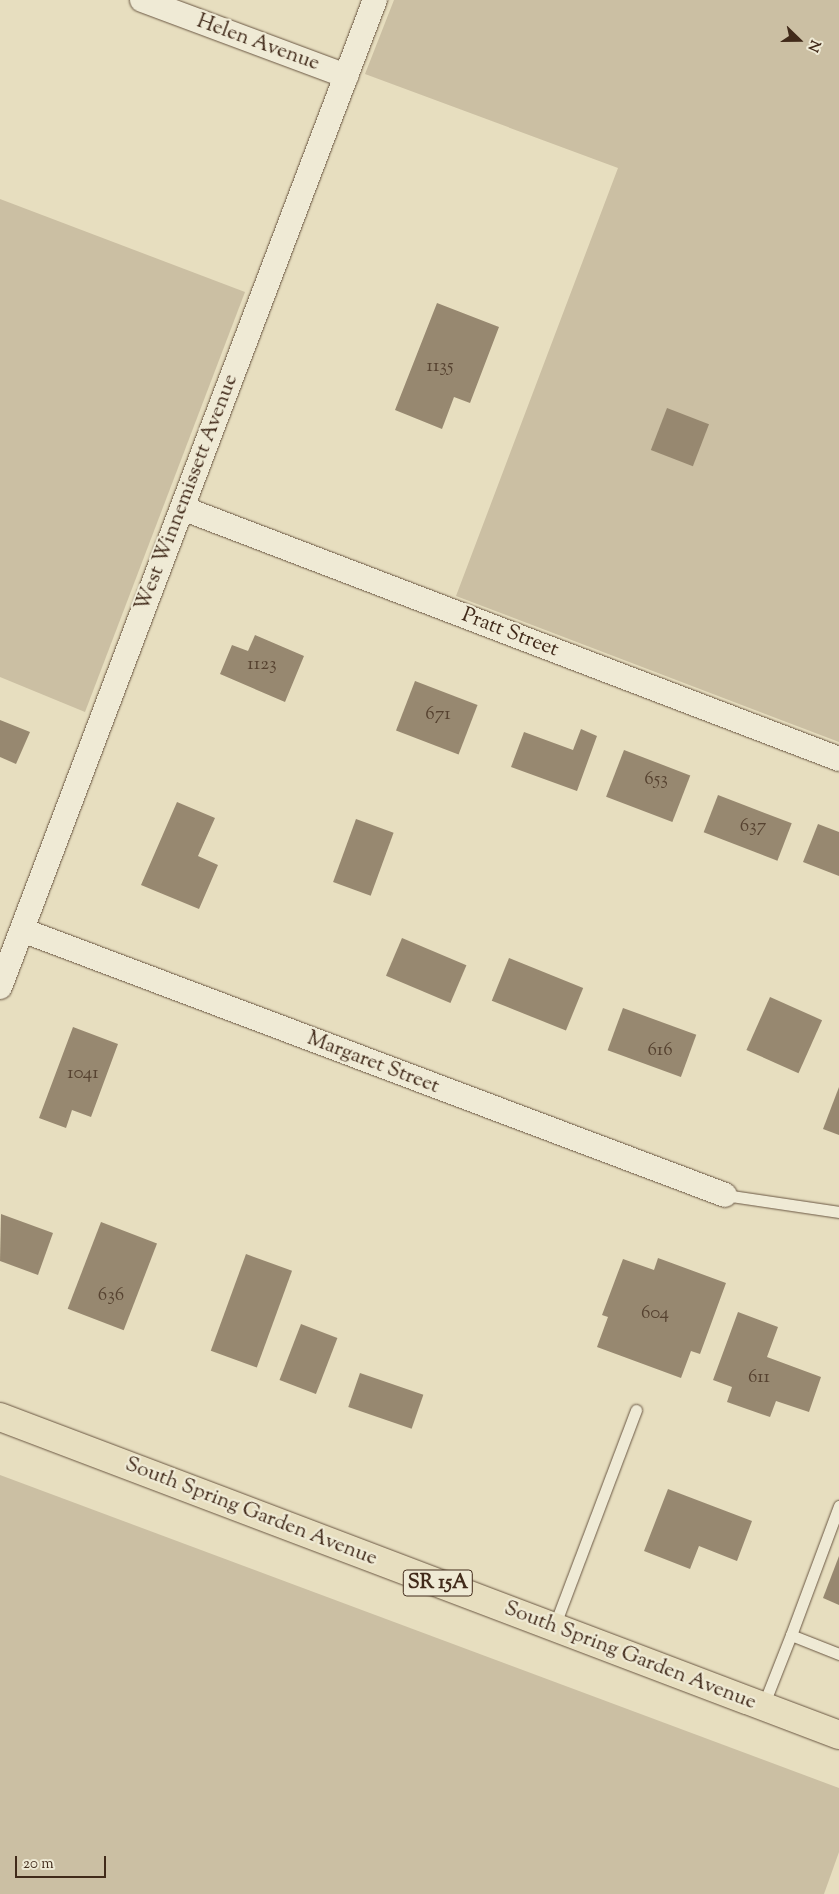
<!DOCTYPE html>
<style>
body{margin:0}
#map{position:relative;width:839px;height:1894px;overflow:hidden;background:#e7debf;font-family:"Sorts Mill Goudy",serif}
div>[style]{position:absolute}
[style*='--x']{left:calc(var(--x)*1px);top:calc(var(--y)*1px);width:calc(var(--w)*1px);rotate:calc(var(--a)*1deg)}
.green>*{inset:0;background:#cbbfa3}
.building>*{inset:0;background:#978870;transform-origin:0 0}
.roads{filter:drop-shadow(0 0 1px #6a5743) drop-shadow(0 0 1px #6a5743)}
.service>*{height:11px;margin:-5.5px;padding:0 5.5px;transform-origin:5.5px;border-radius:5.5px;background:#efead5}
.minor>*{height:24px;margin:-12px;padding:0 12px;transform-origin:12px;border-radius:12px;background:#efead5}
.trunk>*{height:28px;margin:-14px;padding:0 14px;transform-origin:14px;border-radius:14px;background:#e7debf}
span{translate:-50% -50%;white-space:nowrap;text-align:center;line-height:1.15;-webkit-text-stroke:4.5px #efead5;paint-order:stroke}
.number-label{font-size:19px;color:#564230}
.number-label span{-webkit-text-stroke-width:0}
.shield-label span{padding:1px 4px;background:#efead5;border:1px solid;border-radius:4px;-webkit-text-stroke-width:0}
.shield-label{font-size:20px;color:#412a1a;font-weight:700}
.street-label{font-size:21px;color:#412a1a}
.north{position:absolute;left:774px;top:15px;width:50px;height:50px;-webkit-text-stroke:4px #efead5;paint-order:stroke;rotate:112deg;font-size:14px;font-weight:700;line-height:20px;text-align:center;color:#412a1a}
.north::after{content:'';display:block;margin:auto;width:18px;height:22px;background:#412a1a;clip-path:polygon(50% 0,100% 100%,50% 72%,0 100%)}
.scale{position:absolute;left:15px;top:1856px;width:91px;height:22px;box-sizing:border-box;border:2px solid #412a1a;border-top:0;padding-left:6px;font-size:15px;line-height:18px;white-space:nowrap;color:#412a1a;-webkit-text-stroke:4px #efead5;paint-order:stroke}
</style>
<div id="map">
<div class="green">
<div style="clip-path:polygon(394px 0,839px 0,839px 742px,456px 596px,618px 168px,365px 74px)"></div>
<div style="clip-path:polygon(0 199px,245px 292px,85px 712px,0 677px)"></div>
<div style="clip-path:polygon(0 1475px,839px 1788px,839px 1852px,824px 1894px,0 1894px)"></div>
</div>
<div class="building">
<div style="clip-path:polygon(437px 303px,499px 327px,470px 403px,454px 397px,442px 429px,395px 410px)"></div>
<div style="left:667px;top:408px;width:45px;height:45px;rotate:21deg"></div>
<div style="clip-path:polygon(255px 635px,304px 656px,285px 702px,220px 674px,232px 645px,248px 651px)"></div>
<div style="left:415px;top:681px;width:67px;height:53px;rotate:21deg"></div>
<div style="clip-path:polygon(0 720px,30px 732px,16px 764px,0 757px)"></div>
<div style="clip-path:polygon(581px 729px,597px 736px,577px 791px,511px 767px,524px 732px,573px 750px)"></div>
<div style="left:624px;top:750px;width:71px;height:50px;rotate:21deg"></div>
<div style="left:718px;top:795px;width:79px;height:40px;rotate:21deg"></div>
<div style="clip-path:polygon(177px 802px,215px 818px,198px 856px,218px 865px,199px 909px,141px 885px)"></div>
<div style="left:356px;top:819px;width:40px;height:67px;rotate:20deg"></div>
<div style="clip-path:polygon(818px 824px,839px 832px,839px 876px,803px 862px)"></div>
<div style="left:402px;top:938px;width:70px;height:41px;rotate:23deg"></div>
<div style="left:509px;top:958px;width:80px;height:46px;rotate:22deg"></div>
<div style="left:770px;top:997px;width:57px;height:58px;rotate:24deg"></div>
<div style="left:623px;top:1008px;width:78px;height:45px;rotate:20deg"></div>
<div style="clip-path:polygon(73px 1027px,118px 1044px,91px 1117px,72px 1110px,66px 1128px,39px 1118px)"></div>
<div style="clip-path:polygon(839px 1087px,839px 1135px,823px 1129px)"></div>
<div style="clip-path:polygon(1px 1214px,53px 1233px,38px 1275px,0 1261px)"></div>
<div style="left:101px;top:1222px;width:60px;height:93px;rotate:21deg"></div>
<div style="left:246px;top:1254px;width:49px;height:103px;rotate:20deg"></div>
<div style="clip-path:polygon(658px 1258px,726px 1283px,700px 1354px,691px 1351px,681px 1378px,597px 1347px,608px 1317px,602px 1315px,623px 1259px,654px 1270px)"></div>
<div style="clip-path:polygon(738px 1312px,778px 1327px,767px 1357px,821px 1377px,809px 1412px,776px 1401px,770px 1417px,727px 1402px,732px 1387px,713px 1380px)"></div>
<div style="left:301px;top:1324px;width:39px;height:60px;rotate:21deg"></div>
<div style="left:360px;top:1373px;width:67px;height:36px;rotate:19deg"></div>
<div style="clip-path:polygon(668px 1489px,752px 1521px,737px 1561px,699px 1546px,690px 1569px,644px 1551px)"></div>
<div style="clip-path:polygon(839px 1556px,839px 1605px,823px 1598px)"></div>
</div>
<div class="roads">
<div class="service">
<div style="--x:725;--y:1195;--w:115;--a:8.5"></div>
<div style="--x:554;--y:1627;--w:232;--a:-69.3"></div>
<div style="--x:791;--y:1635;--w:138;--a:-69.6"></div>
<div style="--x:763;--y:1706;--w:76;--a:-68.5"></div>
<div style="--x:791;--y:1635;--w:52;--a:21.6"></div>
</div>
<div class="minor">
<div style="--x:142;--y:0;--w:218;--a:20.4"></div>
<div style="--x:182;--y:508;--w:703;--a:20.91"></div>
<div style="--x:22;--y:930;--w:751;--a:20.65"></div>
<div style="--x:0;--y:987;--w:1056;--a:-69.2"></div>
</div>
<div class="trunk">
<div style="--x:0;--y:1417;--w:897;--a:20.76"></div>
</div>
</div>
<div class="number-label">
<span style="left:440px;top:367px">1135</span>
<span style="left:262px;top:665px">1123</span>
<span style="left:438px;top:715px">671</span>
<span style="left:656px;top:780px">653</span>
<span style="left:753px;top:827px">637</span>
<span style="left:660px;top:1051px">616</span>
<span style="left:83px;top:1074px">1041</span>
<span style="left:111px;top:1296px">636</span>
<span style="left:655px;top:1314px">604</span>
<span style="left:759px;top:1378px">611</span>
</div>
<div class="shield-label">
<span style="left:438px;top:1583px">SR 15A</span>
</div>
<div class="street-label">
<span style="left:258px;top:43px;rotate:20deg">Helen Avenue</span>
<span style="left:187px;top:493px;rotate:-69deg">West Winnemissett Avenue</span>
<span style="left:510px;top:633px;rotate:21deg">Pratt Street</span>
<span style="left:373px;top:1063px;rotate:21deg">Margaret Street</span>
<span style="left:251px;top:1512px;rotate:21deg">South Spring Garden Avenue</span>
<span style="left:630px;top:1656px;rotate:21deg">South Spring Garden Avenue</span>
</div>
<div class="north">N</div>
<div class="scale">20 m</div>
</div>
